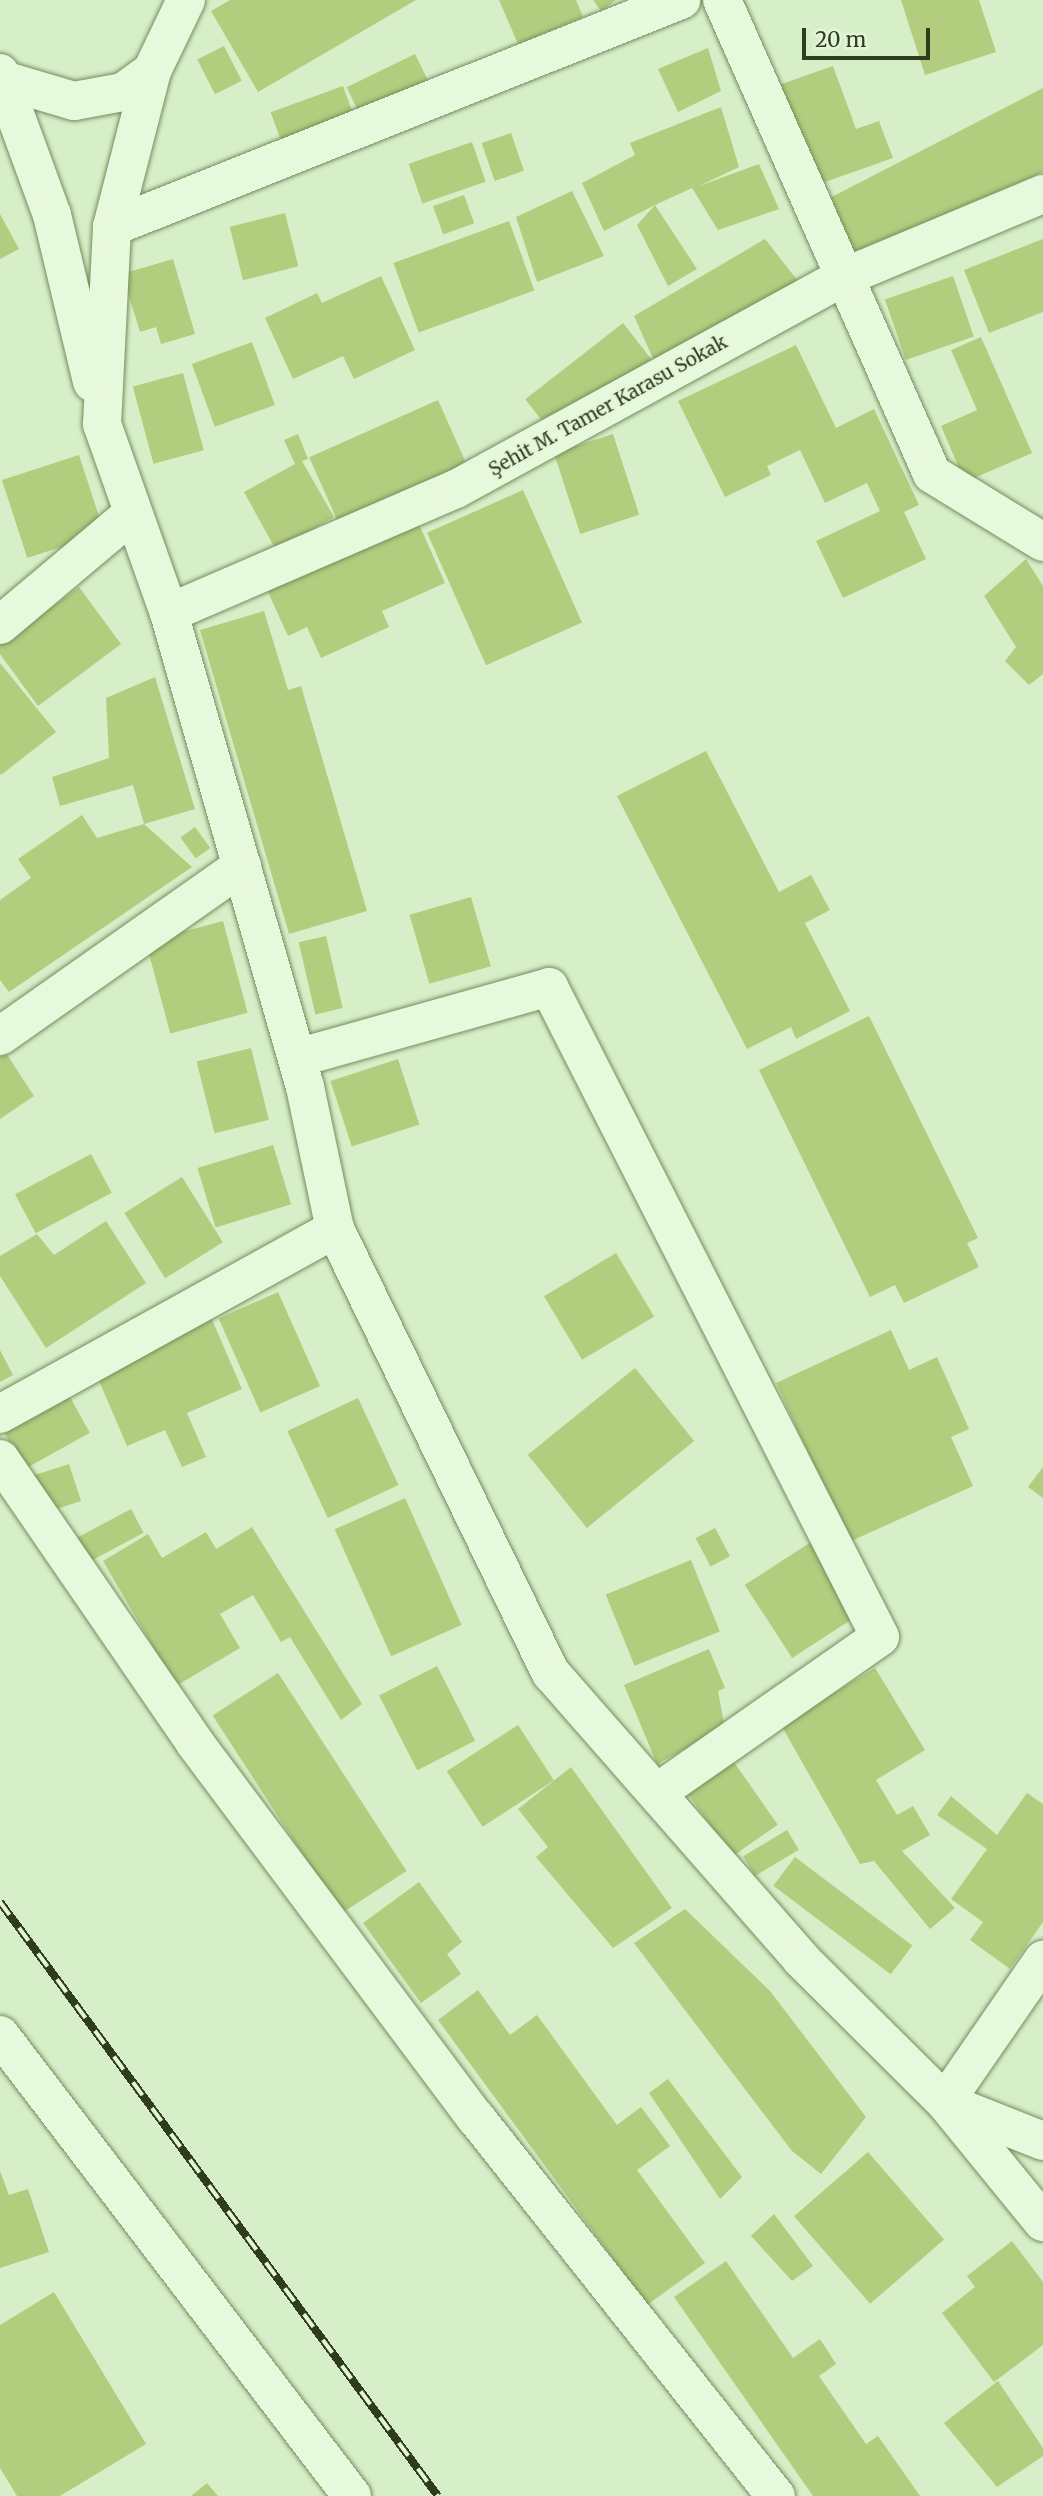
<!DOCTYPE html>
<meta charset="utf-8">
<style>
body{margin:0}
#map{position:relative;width:1043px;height:2496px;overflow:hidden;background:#d6efc8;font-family:Merriweather,serif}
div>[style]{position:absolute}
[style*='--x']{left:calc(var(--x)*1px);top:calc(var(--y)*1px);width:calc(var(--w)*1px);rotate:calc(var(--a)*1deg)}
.building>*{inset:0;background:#b2cd7e;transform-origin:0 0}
.roads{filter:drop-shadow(0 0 2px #768c5c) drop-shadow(0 0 2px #768c5c)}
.minor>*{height:38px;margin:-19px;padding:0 19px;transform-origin:19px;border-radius:19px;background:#e7f9dc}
.rail>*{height:8px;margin-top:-4px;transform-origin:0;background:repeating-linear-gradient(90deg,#e3f6d8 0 16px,#303c20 0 32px);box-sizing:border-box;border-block:2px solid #303c20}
span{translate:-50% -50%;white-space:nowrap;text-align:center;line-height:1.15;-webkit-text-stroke:5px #e3f6d8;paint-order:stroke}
.street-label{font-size:19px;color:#303c20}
.scale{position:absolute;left:802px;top:28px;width:128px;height:32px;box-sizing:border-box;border:4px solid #303c20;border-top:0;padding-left:9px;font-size:21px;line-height:24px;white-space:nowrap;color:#303c20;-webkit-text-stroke:5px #e3f6d8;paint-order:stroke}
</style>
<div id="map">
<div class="building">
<div style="clip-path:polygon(230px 0,416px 0,258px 92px,211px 11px)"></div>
<div style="clip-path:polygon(499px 0,576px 0,583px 17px,518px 44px)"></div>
<div style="clip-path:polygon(593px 0,616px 0,601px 11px)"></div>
<div style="clip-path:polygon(901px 0,979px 0,996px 52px,925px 75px)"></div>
<div style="left:224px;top:46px;width:39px;height:30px;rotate:63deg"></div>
<div style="clip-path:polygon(708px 48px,721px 91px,678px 112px,658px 69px)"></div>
<div style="left:415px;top:54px;width:34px;height:76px;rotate:64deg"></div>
<div style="clip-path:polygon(833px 66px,856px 129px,879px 121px,893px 158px,808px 188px,773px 87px)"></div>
<div style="left:343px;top:86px;width:37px;height:77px;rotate:70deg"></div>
<div style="clip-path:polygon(1043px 88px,1043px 172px,838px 261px,818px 204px)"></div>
<div style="clip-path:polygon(721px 107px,739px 167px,699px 186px,759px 164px,779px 209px,718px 230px,692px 188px,655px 205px,697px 269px,668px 286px,637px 225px,655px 205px,604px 231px,582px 183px,635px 155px,630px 143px)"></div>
<div style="left:511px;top:133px;width:40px;height:31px;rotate:71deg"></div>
<div style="left:472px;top:142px;width:42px;height:67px;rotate:71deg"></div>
<div style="clip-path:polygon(572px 191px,604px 256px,537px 282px,516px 217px)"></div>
<div style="left:464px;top:195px;width:30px;height:33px;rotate:70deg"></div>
<div style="left:285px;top:213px;width:55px;height:57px;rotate:76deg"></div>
<div style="clip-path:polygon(0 214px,19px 249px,0 259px)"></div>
<div style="left:509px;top:221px;width:74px;height:123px;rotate:70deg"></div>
<div style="clip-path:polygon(765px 239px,801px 285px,656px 365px,634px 316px)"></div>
<div style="clip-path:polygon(1043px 239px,1043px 312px,989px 333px,964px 270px)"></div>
<div style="clip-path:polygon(173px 259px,195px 334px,161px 344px,156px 327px,140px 332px,122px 274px)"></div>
<div style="clip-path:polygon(381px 276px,415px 350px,354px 379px,343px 356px,293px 379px,265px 318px,317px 293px,322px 303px)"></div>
<div style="left:953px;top:276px;width:64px;height:72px;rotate:71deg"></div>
<div style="left:623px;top:323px;width:53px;height:124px;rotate:52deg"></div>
<div style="clip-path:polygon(981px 337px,1032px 453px,965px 482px,941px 426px,977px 410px,951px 350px)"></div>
<div style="left:252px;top:342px;width:67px;height:64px;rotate:70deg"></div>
<div style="clip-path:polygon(796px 345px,836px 428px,874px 409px,919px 505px,904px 512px,926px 559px,843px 598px,816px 541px,880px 511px,867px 483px,825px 503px,800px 450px,767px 466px,771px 475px,725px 497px,678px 401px)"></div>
<div style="left:183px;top:373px;width:80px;height:52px;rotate:75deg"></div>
<div style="left:438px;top:400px;width:69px;height:141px;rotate:66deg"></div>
<div style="clip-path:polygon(298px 434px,308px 459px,302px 461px,334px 517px,276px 550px,244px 492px,295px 464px,284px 440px)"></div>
<div style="left:613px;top:434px;width:85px;height:62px;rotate:72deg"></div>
<div style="left:79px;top:455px;width:82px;height:81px;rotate:72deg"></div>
<div style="left:523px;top:490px;width:145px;height:105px;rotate:66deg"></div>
<div style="clip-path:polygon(418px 522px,445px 583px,382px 611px,389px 627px,321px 658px,307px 627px,288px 636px,267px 590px)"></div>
<div style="clip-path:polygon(1026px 559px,1043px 586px,1043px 674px,1029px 685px,1005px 661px,1016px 647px,984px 596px)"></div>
<div style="clip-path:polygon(79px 587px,121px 644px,38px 706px,0 654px,0 645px)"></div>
<div style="clip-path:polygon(264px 611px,288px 690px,301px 686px,367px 911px,289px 934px,200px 630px)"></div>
<div style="clip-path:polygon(0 663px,56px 732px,1px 775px,0 774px)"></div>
<div style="clip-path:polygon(155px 677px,195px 809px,144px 824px,133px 785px,60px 806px,52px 777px,109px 758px,106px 698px)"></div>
<div style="clip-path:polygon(706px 751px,779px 892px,811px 875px,830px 910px,805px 923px,850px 1011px,796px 1039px,791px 1027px,747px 1049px,617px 796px)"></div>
<div style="clip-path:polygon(82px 815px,97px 838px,144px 824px,192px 867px,9px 992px,0 980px,0 900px,31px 878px,18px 859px)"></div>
<div style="left:195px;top:827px;width:26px;height:18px;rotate:54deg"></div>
<div style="left:471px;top:897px;width:72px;height:64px;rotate:74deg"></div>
<div style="left:223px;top:921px;width:95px;height:80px;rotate:75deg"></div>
<div style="left:326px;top:936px;width:74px;height:28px;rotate:77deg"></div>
<div style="clip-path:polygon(869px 1016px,978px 1238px,967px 1243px,979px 1267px,904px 1303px,895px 1285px,870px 1297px,759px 1070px)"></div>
<div style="left:251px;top:1048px;width:74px;height:56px;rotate:76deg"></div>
<div style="clip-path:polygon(6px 1053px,34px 1096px,0 1119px,0 1057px)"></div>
<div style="left:398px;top:1059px;width:69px;height:71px;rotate:72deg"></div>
<div style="left:273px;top:1145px;width:62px;height:79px;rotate:73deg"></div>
<div style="left:91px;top:1154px;width:44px;height:86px;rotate:62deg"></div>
<div style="left:182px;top:1177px;width:77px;height:68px;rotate:58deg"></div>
<div style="clip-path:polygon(106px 1221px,146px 1283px,46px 1348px,0 1276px,0 1256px,37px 1234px,54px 1255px)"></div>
<div style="left:616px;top:1253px;width:74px;height:84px;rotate:59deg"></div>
<div style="left:278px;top:1292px;width:103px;height:65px;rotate:66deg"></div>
<div style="clip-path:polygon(210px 1315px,242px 1389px,187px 1413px,206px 1457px,182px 1467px,165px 1430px,127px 1446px,93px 1367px)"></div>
<div style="clip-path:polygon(891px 1330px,909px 1370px,937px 1357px,969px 1429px,951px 1437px,973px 1486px,849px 1542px,776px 1383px)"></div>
<div style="clip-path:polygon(0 1350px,13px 1375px,0 1382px)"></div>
<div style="left:635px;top:1368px;width:94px;height:138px;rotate:51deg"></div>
<div style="left:70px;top:1397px;width:41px;height:75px;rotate:61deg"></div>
<div style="left:358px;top:1398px;width:96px;height:78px;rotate:65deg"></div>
<div style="left:69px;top:1464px;width:39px;height:40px;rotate:72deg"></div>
<div style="clip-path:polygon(1043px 1467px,1043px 1498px,1028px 1487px)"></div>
<div style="left:405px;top:1498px;width:139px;height:77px;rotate:66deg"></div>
<div style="left:131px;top:1509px;width:27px;height:68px;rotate:62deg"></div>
<div style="clip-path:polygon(252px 1527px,362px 1704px,341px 1720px,290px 1637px,281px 1642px,253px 1595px,220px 1614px,240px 1648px,176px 1686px,103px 1561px,148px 1534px,162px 1558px,206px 1532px,216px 1549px)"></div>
<div style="left:715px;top:1528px;width:32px;height:22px;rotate:62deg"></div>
<div style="left:811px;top:1542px;width:87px;height:79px;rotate:57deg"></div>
<div style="left:691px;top:1560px;width:77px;height:92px;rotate:68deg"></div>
<div style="clip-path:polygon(709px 1649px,725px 1688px,718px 1691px,725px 1728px,657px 1764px,624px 1685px)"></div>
<div style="left:437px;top:1666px;width:84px;height:65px;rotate:63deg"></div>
<div style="clip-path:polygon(875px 1668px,925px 1750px,876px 1780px,897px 1815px,913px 1806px,930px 1835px,902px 1851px,955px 1908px,930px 1929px,874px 1861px,860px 1864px,781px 1725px)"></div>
<div style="left:278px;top:1673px;width:236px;height:78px;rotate:57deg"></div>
<div style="left:518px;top:1725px;width:66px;height:85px;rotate:57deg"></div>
<div style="left:729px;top:1755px;width:85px;height:56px;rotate:55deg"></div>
<div style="clip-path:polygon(571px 1767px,672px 1908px,613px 1948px,536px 1857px,548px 1847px,518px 1809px)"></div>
<div style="clip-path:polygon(1027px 1793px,1043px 1804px,1043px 1922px,1010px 1969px,970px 1940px,983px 1922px,951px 1899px,987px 1849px,937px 1815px,951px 1796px,997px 1835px)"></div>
<div style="left:787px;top:1830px;width:23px;height:51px;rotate:59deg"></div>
<div style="left:795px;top:1857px;width:147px;height:36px;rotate:37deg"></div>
<div style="clip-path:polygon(419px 1882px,462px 1942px,447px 1954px,461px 1974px,421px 2003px,363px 1923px)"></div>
<div style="clip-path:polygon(685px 1909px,770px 1991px,866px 2117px,821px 2174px,792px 2151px,634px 1943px)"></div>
<div style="clip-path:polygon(478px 1990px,510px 2035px,537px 2015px,617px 2125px,641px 2107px,670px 2146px,637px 2170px,705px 2263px,647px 2305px,438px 2020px)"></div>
<div style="clip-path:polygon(668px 2079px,742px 2177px,720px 2199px,649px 2093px)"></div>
<div style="left:868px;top:2152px;width:116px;height:98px;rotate:49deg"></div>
<div style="clip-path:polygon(0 2171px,9px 2195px,28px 2189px,49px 2252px,0 2268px)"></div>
<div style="clip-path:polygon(774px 2214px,813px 2266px,792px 2281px,751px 2236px)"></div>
<div style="clip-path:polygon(1012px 2241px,1043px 2282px,1043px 2345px,994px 2382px,942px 2313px,975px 2287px,967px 2276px)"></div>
<div style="clip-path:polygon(726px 2261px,793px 2358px,820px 2339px,836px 2364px,819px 2376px,866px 2444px,878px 2436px,920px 2496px,813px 2496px,674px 2297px)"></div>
<div style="clip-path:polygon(54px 2292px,146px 2444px,60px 2496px,17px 2496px,0 2468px,0 2325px)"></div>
<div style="clip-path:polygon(998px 2381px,1043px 2448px,1043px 2456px,997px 2487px,944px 2423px)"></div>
<div style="clip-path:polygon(207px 2483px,218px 2496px,191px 2496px)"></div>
</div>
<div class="roads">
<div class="minor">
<div style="--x:186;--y:0;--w:79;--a:115.6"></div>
<div style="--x:152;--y:71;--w:161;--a:104.4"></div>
<div style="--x:112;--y:227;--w:197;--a:92.9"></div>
<div style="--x:102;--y:424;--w:201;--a:70.5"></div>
<div style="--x:169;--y:613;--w:493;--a:74"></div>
<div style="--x:305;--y:1087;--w:145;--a:78.1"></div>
<div style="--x:335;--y:1229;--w:494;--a:64.1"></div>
<div style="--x:551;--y:1673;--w:380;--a:48.8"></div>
<div style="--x:801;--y:1959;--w:203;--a:44.8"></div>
<div style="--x:945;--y:2102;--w:155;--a:50.8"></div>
<div style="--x:722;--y:0;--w:518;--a:66.1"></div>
<div style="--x:932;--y:474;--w:130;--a:31.5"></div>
<div style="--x:0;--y:73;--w:151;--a:69.9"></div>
<div style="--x:52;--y:215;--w:172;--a:76.5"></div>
<div style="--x:3;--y:80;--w:74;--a:16.5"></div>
<div style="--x:74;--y:101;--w:50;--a:-10.4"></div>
<div style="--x:123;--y:92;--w:36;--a:-36"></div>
<div style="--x:112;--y:227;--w:613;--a:-21.75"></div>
<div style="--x:169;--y:613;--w:313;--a:-23.4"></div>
<div style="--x:456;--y:489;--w:440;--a:-28.7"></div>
<div style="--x:842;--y:278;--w:218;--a:-22.7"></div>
<div style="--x:0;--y:625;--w:174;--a:-40.1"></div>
<div style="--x:0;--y:1036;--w:296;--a:-35.1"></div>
<div style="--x:297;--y:1058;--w:262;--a:-15.7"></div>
<div style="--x:549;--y:987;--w:729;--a:63.01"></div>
<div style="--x:880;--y:1637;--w:271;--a:145.1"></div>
<div style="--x:0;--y:1414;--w:383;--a:-28.9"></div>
<div style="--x:0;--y:1459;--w:345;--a:55.5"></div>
<div style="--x:195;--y:1743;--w:469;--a:53.2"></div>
<div style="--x:476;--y:2118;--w:483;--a:51.6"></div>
<div style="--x:0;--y:2035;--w:580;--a:52.64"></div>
<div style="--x:945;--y:2102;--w:173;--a:-55.4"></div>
<div style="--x:947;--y:2103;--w:103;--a:21.6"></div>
</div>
</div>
<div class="rail">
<div style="--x:0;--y:1902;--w:738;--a:53.6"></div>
</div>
<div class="street-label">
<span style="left:608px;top:406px;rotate:-29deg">Şehit M. Tamer Karasu Sokak</span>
</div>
<div class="scale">20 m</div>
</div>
